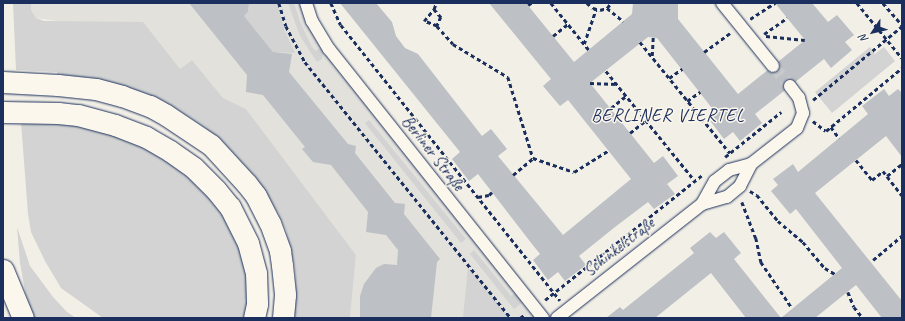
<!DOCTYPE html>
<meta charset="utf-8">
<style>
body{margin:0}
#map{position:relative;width:905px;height:321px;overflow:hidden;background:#f2efe6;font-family:Caveat,sans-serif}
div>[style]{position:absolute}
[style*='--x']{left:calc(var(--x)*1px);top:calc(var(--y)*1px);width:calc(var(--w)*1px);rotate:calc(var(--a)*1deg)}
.built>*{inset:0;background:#e2e1dc}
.green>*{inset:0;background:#d2d3d2}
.building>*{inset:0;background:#bdc0c4}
.street-tunnel>*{height:12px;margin-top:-6px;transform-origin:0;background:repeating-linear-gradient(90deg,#c7c9cb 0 12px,transparent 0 18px)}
.path>*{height:2.5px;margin-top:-1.25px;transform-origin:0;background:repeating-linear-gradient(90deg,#1b2f5e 0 4px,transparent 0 7px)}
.roads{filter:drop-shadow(0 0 1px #1b2f5e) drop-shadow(0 0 1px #1b2f5e)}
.street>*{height:12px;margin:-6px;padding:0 6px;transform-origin:6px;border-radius:6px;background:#fbf7ec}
.highway>*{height:21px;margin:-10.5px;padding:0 10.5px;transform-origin:10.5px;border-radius:10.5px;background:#fbf7ec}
span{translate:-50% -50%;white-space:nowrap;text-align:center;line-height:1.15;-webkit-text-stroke:3px #fbf7ec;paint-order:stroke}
.street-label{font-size:17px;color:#1b2f5e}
.neighbourhood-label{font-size:18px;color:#1b2f5e;letter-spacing:1px}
.frame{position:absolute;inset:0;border:4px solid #1b2f5e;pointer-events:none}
.north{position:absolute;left:853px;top:12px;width:40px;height:40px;-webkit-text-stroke:3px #fbf7ec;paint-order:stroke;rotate:235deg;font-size:11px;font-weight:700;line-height:16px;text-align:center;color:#1b2f5e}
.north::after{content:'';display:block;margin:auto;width:14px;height:18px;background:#1b2f5e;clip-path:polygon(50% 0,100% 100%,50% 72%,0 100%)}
</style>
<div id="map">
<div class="built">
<div style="clip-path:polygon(31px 3px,303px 3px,303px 6px,537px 318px,350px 318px,356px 255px,246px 109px,223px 98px,192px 60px,180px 69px,57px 21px,36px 18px,31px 10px)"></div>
</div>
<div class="green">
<div style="clip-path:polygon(13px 3px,31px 3px,31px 10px,36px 18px,44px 21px,143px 22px,180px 69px,192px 60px,223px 98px,246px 109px,356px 255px,350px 318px,293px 318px,296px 291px,295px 269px,286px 230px,278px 213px,255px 177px,224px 143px,201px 125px,175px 108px,151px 97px,57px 75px,57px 72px,16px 70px)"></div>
<div style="clip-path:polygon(249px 3px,277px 3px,284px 29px,295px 53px,273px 52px,244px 16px,248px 12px)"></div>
<div style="clip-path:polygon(288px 3px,294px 3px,300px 22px,312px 47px,316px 51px,320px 48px,323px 52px,322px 59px,317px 62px,300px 36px)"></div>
<div style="clip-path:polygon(870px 47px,875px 54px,884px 47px,895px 61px,832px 113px,815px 92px)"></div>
<div style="clip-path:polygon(62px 120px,130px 136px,206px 188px,245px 249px,248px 318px,103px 318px,61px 288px,45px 261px,31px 232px,28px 214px,21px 122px)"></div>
<div style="clip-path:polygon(369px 120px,466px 239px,461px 243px,365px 123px)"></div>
<div style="clip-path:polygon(17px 227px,30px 266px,53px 297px,67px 312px,76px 318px,33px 318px,25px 291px,20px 263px)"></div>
<div style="clip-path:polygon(474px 250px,511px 296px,515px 293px,523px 302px,514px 309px,470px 254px)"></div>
<div style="clip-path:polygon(468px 267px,509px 317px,509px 318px,463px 318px)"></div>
</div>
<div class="building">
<div style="clip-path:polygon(189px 3px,249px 3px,248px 12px,244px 16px,273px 52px,292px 54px,289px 72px,348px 144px,356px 146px,355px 153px,395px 203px,405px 204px,404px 214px,440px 259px,437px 262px,431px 318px,360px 318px,360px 296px,364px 284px,376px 268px,384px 264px,397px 265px,398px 250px,386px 235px,366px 232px,368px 212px,331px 165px,313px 162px,302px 149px,305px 147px,263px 95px,246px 92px,247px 75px)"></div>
<div style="clip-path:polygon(340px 3px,376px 3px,392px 22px,396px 36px,405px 48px,418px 54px,482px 136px,491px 129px,507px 149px,498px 156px,563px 235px,631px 179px,568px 100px,560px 106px,543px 86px,551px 79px,489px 3px,526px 3px,574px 62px,632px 14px,633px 3px,678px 3px,678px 19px,738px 94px,805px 40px,775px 3px,812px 3px,828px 22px,837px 15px,854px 35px,845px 42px,852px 50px,831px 68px,824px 59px,755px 114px,762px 123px,740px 141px,733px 132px,724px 139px,708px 118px,715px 112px,657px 38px,648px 37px,590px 83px,654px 163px,663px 156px,678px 176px,667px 184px,675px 194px,654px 209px,648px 202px,615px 227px,579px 256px,586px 265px,565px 281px,558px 272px,548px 280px,533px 260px,540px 254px,532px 244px,478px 174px,469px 181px,452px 159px,460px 152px)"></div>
<div style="clip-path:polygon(884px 89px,889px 96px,898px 89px,902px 93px,902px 157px,886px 136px,815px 193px,902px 301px,902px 318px,882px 318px,856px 285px,815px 318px,746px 318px,711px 273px,655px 318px,606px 318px,620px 307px,623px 310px,694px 253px,690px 248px,710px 232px,716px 238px,724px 232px,741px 253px,734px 259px,781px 318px,842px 268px,796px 209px,790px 214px,771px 191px,778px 185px,773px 179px,793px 164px,798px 172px,868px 114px,862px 106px)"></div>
</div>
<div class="street-tunnel">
<div style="--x:773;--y:66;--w:26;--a:50"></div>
</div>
<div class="path">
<div style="--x:279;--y:3;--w:24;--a:73"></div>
<div style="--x:286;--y:26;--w:41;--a:62.2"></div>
<div style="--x:305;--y:62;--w:329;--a:51.2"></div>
<div style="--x:331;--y:3;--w:24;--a:66"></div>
<div style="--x:341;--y:25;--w:352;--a:51.5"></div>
<div style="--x:551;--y:3;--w:60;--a:51"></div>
<div style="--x:587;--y:3;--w:8;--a:40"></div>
<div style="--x:593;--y:8;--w:7;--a:16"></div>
<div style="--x:600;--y:10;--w:7;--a:-16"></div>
<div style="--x:607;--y:8;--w:6;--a:-51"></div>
<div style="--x:857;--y:3;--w:71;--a:50.7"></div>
<div style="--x:883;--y:3;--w:29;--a:49"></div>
<div style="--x:528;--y:5;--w:4;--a:-34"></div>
<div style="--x:607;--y:8;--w:21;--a:39"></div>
<div style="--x:434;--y:9;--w:11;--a:49"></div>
<div style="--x:441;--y:17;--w:10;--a:114"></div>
<div style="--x:437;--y:26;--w:14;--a:-159"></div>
<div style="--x:424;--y:21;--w:16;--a:-50"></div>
<div style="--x:434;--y:9;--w:6;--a:-72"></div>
<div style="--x:750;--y:19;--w:30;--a:-33"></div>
<div style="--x:437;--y:26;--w:24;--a:48"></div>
<div style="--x:453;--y:44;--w:64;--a:31"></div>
<div style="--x:508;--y:77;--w:85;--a:72.8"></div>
<div style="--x:533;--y:158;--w:43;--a:18.9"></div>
<div style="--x:574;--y:172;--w:40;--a:-32"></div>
<div style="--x:764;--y:34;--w:28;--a:-35"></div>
<div style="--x:553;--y:36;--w:19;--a:-39"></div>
<div style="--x:766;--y:36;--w:39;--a:6"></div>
<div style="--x:640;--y:42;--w:143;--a:51"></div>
<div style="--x:584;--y:44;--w:36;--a:-71"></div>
<div style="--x:704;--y:52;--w:32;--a:-36"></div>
<div style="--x:652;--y:56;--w:19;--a:-87"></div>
<div style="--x:606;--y:71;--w:141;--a:51"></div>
<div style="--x:669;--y:78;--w:16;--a:-35"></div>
<div style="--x:590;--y:83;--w:27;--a:2"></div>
<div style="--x:813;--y:100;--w:116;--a:-39.7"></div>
<div style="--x:687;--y:101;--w:16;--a:-35"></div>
<div style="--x:611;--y:108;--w:19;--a:-39"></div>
<div style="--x:813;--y:121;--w:16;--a:38"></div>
<div style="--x:826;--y:131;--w:99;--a:-39.7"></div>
<div style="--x:831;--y:127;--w:14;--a:54"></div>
<div style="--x:630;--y:133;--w:21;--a:-39"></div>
<div style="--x:725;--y:157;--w:72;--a:-38.8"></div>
<div style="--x:856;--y:160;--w:26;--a:51"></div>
<div style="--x:872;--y:180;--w:14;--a:-39"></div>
<div style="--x:883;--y:171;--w:31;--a:52"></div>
<div style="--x:513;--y:175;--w:26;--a:-40"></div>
<div style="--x:887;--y:176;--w:19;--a:-39"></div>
<div style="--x:750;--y:191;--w:8;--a:30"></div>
<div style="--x:757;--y:195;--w:33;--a:51"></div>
<div style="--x:778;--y:221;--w:33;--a:40"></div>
<div style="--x:803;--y:242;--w:34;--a:50"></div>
<div style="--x:825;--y:268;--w:12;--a:31"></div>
<div style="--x:478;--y:197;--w:11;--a:-10"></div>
<div style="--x:489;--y:195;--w:4;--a:-45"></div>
<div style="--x:742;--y:202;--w:39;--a:69"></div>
<div style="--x:756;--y:238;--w:25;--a:78"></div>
<div style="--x:761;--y:262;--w:55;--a:56"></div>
<div style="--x:873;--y:260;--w:38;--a:-40"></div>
<div style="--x:848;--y:292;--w:16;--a:68"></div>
<div style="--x:854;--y:307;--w:14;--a:51"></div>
<div style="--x:545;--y:300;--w:201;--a:-38.5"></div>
<div style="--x:520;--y:318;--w:5;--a:-37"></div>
</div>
<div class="roads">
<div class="street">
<div style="--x:306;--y:3;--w:19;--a:72"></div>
<div style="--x:312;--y:21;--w:33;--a:59"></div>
<div style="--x:329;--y:49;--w:344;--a:51.5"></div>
<div style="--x:722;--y:3;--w:81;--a:51"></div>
<div style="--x:702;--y:204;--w:26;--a:-16"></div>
<div style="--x:727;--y:197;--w:17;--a:-40"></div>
<div style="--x:740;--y:186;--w:25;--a:-63"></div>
<div style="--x:557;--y:318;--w:184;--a:-38.2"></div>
<div style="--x:702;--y:204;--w:26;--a:-61"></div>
<div style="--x:715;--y:181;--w:18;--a:-38"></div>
<div style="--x:729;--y:170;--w:23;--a:-15"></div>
<div style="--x:751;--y:164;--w:58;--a:-38"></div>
<div style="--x:797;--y:128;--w:16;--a:-68"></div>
<div style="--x:803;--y:113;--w:16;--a:-105"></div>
<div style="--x:799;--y:98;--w:15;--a:-127"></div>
</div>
<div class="highway">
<div style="--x:3;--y:82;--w:55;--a:3.1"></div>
<div style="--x:58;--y:85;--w:38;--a:6"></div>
<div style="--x:96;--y:89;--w:27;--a:15"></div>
<div style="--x:122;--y:96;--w:30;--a:20"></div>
<div style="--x:150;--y:106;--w:18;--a:29"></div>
<div style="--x:166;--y:115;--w:54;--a:33.7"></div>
<div style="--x:211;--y:145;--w:52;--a:47.4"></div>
<div style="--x:246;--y:183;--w:16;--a:52"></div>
<div style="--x:256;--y:196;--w:30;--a:63"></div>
<div style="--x:270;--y:223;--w:30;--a:70"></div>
<div style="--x:280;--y:251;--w:14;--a:82"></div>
<div style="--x:282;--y:265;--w:30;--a:84"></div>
<div style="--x:285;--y:295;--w:23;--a:95"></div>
<div style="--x:3;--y:112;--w:55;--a:1"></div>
<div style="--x:58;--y:113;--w:20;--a:6"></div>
<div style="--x:78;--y:115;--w:38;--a:15"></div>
<div style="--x:115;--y:125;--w:33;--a:21"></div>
<div style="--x:146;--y:137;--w:28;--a:30"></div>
<div style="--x:170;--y:151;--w:29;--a:35"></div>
<div style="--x:194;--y:168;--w:31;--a:45"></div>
<div style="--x:216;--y:190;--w:22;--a:51"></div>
<div style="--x:230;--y:207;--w:40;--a:63.4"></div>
<div style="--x:248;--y:243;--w:31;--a:75"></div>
<div style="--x:256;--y:273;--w:31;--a:88"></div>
<div style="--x:257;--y:304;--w:14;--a:102"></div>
<div style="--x:3;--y:270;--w:52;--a:67.4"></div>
</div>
</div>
<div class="street-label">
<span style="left:433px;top:153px;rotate:52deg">Berliner Straße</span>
<span style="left:619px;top:247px;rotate:-38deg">Schinkelstraße</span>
</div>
<div class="neighbourhood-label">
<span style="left:668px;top:115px">BERLINER VIERTEL</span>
</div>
<div class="frame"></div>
<div class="north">N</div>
</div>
